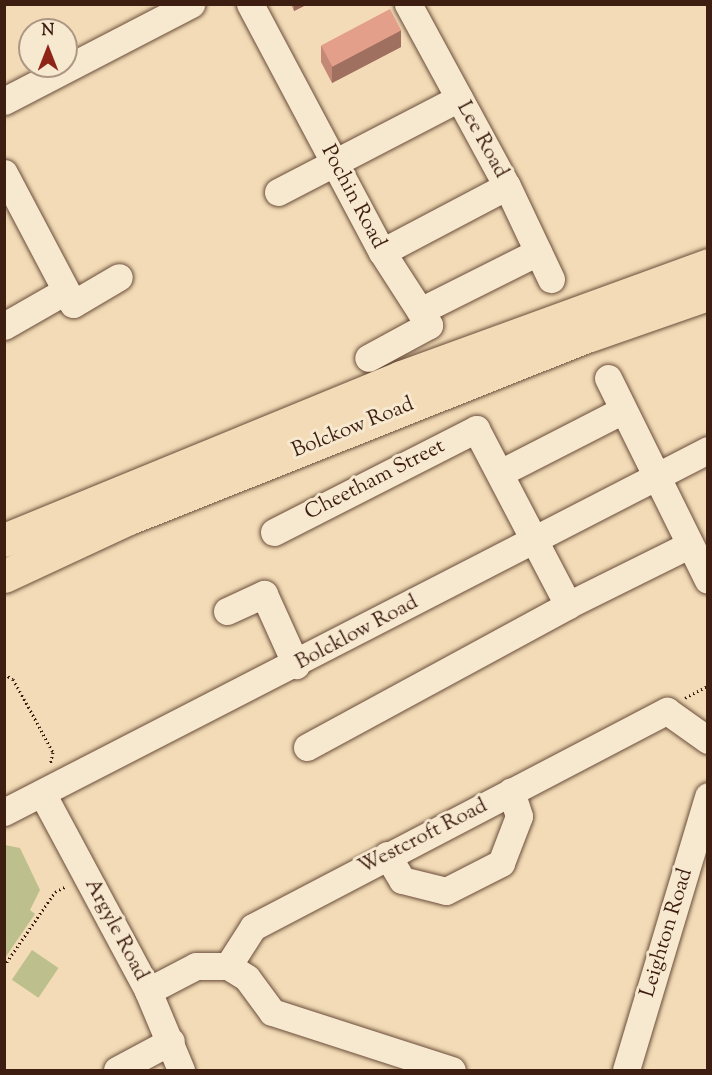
<!DOCTYPE html>
<style>
body{margin:0}
#map{position:relative;width:712px;height:1075px;overflow:hidden;background:#f2dbb6;font-family:"Sorts Mill Goudy",serif}
div>[style]{position:absolute}
[style*='--x']{left:calc(var(--x)*1px);top:calc(var(--y)*1px);width:calc(var(--w)*1px);rotate:calc(var(--a)*1deg)}
.green>*{inset:0;background:#bdc08c;transform-origin:0 0}
.path>*{height:3px;margin-top:-1.5px;transform-origin:0;background:repeating-linear-gradient(90deg,#3d1e11 0 1.5px,transparent 0 4.5px)}
.roads{filter:drop-shadow(0 0 2px #6a4d3a) drop-shadow(0 0 2px #6a4d3a)}
.minor>*{height:27px;margin:-13.5px;padding:0 13.5px;transform-origin:13.5px;border-radius:13.5px;background:#f7e8d0}
.highway>*{height:33px;margin:-16.5px;padding:0 16.5px;transform-origin:16.5px;border-radius:16.5px;background:#f2dbb6}
.wall>*{inset:0;background:#c38976}
.shaded-wall>*{inset:0;background:#9f6f60}
.building>*{inset:0;background:#e39f89;transform-origin:0 0}
span{translate:-50% -50%;white-space:nowrap;text-align:center;line-height:1.15;-webkit-text-stroke:6px #f7e8d0;paint-order:stroke}
.street-label{font-size:21px;color:#3d1e11}
.frame{position:absolute;inset:0;border:6px solid #3d1e11;pointer-events:none}
.north{position:absolute;left:18px;top:18px;width:60px;height:60px;box-sizing:border-box;background:#f7e8d0;border:2px solid #ad9784;border-radius:50%;rotate:0deg;font-size:16px;font-weight:700;line-height:24px;text-align:center;color:#3d1e11}
.north::after{content:'';display:block;margin:auto;width:21px;height:27px;background:#8f2418;clip-path:polygon(50% 0,100% 100%,50% 72%,0 100%)}
</style>
<div id="map">
<div class="green">
<div style="clip-path:polygon(5px 845px,20px 848px,40px 890px,30px 910px,35px 914px,5px 958px)"></div>
<div style="left:32px;top:950px;width:32px;height:36px;rotate:34deg"></div>
</div>
<div class="path">
<div style="--x:4;--y:674;--w:10;--a:29"></div>
<div style="--x:13;--y:679;--w:83;--a:61.3"></div>
<div style="--x:53;--y:752;--w:13;--a:103"></div>
<div style="--x:685;--y:698;--w:26;--a:-28"></div>
<div style="--x:4;--y:966;--w:90;--a:-55.4"></div>
<div style="--x:55;--y:892;--w:13;--a:-27"></div>
</div>
<div class="roads">
<div class="minor">
<div style="--x:250;--y:4;--w:281;--a:62"></div>
<div style="--x:382;--y:252;--w:87;--a:57.2"></div>
<div style="--x:429;--y:325;--w:69;--a:151.6"></div>
<div style="--x:408;--y:4;--w:207;--a:61.5"></div>
<div style="--x:507;--y:186;--w:103;--a:64.7"></div>
<div style="--x:4;--y:101;--w:211;--a:-27.4"></div>
<div style="--x:4;--y:173;--w:148;--a:62.2"></div>
<div style="--x:73;--y:304;--w:53;--a:-30.4"></div>
<div style="--x:278;--y:192;--w:204;--a:-27.4"></div>
<div style="--x:382;--y:252;--w:141;--a:-27.8"></div>
<div style="--x:420;--y:311;--w:132;--a:-26.6"></div>
<div style="--x:4;--y:326;--w:70;--a:-29.8"></div>
<div style="--x:608;--y:378;--w:225;--a:63.7"></div>
<div style="--x:500;--y:473;--w:138;--a:-27.1"></div>
<div style="--x:274;--y:532;--w:227;--a:-27"></div>
<div style="--x:476;--y:429;--w:199;--a:62.4"></div>
<div style="--x:227;--y:611;--w:41;--a:-24.7"></div>
<div style="--x:264;--y:594;--w:78;--a:65.7"></div>
<div style="--x:307;--y:747;--w:297;--a:-28.5"></div>
<div style="--x:568;--y:605;--w:135;--a:-26.4"></div>
<div style="--x:42;--y:793;--w:225;--a:61.8"></div>
<div style="--x:148;--y:991;--w:86;--a:67.3"></div>
<div style="--x:4;--y:812;--w:792;--a:-27.21"></div>
<div style="--x:387;--y:855;--w:29;--a:59"></div>
<div style="--x:402;--y:880;--w:45;--a:14"></div>
<div style="--x:446;--y:891;--w:62;--a:-27"></div>
<div style="--x:501;--y:863;--w:50;--a:-69"></div>
<div style="--x:519;--y:816;--w:26;--a:-108"></div>
<div style="--x:228;--y:966;--w:22;--a:32"></div>
<div style="--x:247;--y:978;--w:42;--a:53.7"></div>
<div style="--x:272;--y:1012;--w:189;--a:17.9"></div>
<div style="--x:148;--y:991;--w:54;--a:-27.5"></div>
<div style="--x:196;--y:966;--w:32;--a:0"></div>
<div style="--x:228;--y:966;--w:46;--a:-57.3"></div>
<div style="--x:253;--y:927;--w:467;--a:-27.6"></div>
<div style="--x:667;--y:711;--w:50;--a:35.3"></div>
<div style="--x:117;--y:1070;--w:61;--a:-28.2"></div>
<div style="--x:626;--y:1070;--w:286;--a:-73.3"></div>
</div>
<div class="highway">
<div style="--x:4;--y:540;--w:429;--a:-22.3"></div>
<div style="--x:401;--y:377;--w:327;--a:-20"></div>
<div style="--x:4;--y:576;--w:138;--a:-24.9"></div>
<div style="--x:129;--y:518;--w:496;--a:-21.7"></div>
<div style="--x:590;--y:335;--w:125;--a:-19.2"></div>
</div>
</div>
<div class="wall">
<div style="clip-path:polygon(291px 4px,308px 4px,294px 11px)"></div>
<div style="clip-path:polygon(321px 46px,401px 47px,332px 83px,321px 62px)"></div>
</div>
<div class="shaded-wall">
<div style="clip-path:polygon(294px 4px,308px 4px,294px 11px)"></div>
<div style="clip-path:polygon(401px 30px,401px 47px,332px 83px,332px 66px)"></div>
</div>
<div class="building">
<div style="left:390px;top:9px;width:24px;height:78px;rotate:62deg"></div>
</div>
<div class="street-label">
<span style="left:482px;top:140px;rotate:61deg">Lee Road</span>
<span style="left:353px;top:197px;rotate:62deg">Pochin Road</span>
<span style="left:353px;top:428px;rotate:-22deg">Bolckow Road</span>
<span style="left:375px;top:480px;rotate:-27deg">Cheetham Street</span>
<span style="left:357px;top:633px;rotate:-28deg">Bolcklow Road</span>
<span style="left:423px;top:837px;rotate:-27deg">Westcroft Road</span>
<span style="left:116px;top:930px;rotate:62deg">Argyle Road</span>
<span style="left:667px;top:933px;rotate:-73deg">Leighton Road</span>
</div>
<div class="frame"></div>
<div class="north">N</div>
</div>
